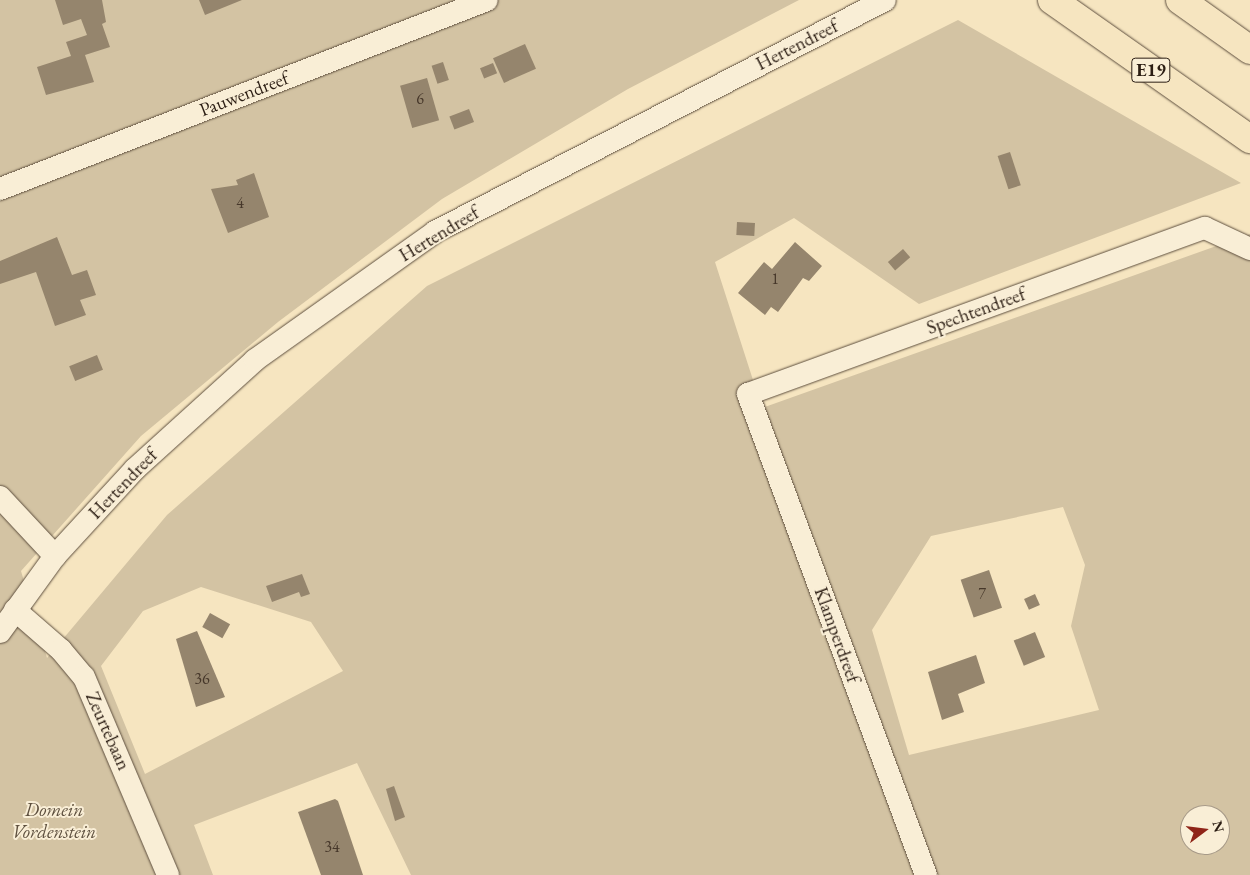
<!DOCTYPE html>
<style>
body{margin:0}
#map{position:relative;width:1250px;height:875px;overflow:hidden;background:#f6e5c0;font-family:"EB Garamond",serif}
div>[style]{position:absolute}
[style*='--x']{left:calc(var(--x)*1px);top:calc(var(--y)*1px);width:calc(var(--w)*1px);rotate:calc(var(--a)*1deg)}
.green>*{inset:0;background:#d3c3a3}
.building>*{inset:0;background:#95856d;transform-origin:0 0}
.roads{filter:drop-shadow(0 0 1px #5e4f3e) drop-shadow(0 0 1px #5e4f3e)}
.minor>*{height:22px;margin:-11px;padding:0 11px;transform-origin:11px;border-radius:11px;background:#f9eed6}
.highway>*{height:28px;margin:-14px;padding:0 14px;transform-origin:14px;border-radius:14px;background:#f6e5c0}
span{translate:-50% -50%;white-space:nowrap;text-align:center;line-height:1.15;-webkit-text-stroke:4px #f9eed6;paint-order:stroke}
.number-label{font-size:16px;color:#46372a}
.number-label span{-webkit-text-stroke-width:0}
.shield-label span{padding:1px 4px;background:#f9eed6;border:1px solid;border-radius:4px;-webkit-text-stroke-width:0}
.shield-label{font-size:18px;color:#2b1d13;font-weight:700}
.street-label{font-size:19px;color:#2b1d13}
.park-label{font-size:19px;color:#5d4f3e;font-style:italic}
.north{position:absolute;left:1180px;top:805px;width:50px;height:50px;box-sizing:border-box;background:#f9eed6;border:1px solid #a79a88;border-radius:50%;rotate:75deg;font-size:14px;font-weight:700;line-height:20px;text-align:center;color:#2b1d13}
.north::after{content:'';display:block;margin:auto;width:18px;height:22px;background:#8f2418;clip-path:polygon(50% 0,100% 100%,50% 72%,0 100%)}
</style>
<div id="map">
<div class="green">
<div style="clip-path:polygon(evenodd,0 0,799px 0,628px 89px,442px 199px,278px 322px,141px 436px,21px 571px,47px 658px,167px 515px,427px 286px,958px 20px,1241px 183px,919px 304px,794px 218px,715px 262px,762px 408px,1250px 234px,1250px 875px,411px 875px,357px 763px,194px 825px,213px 875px,0 875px,0 0,1063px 507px,1085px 565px,1071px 626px,1099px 710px,909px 755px,872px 630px,931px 536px,1063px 507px,0 0,201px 587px,311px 622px,343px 671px,145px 774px,101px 666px,143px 611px,201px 587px,0 0,1190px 815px,1220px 815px,1220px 845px,1190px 845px,1190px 815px)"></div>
</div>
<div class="building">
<div style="clip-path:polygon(55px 0,102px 0,106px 22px,102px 24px,110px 47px,85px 55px,94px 82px,46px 95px,37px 67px,71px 56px,66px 42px,87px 35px,81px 19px,63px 25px)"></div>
<div style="clip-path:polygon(199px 0,242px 0,205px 15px)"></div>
<div style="left:525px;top:44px;width:27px;height:35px;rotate:66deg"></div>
<div style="left:443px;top:62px;width:19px;height:12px;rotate:72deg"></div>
<div style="left:493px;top:63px;width:11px;height:14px;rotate:68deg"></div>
<div style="left:427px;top:78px;width:44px;height:28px;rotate:74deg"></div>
<div style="left:469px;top:109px;width:14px;height:21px;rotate:69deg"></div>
<div style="left:1010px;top:152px;width:35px;height:13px;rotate:72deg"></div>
<div style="clip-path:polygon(254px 173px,269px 217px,228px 233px,211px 189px,238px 185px,236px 180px)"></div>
<div style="left:737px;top:222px;width:18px;height:13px;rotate:3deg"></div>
<div style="clip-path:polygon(57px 237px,72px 275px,87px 270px,96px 295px,80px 300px,86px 315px,55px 326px,36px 272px,0 284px,0 261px)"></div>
<div style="clip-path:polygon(795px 242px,822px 266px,809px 281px,803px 278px,778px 312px,771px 307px,765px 315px,738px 293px,764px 262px,772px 269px)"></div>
<div style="left:903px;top:249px;width:11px;height:20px;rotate:49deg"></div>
<div style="left:97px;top:355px;width:16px;height:30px;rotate:68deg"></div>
<div style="left:989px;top:570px;width:40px;height:30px;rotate:71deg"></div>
<div style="clip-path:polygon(302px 574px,310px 594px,301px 597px,299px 592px,272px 602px,266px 586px)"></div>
<div style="left:1035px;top:594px;width:12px;height:12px;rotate:66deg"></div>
<div style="left:210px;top:613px;width:23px;height:16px;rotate:29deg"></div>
<div style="clip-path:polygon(197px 631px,225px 697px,196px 707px,176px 639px)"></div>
<div style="left:1035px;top:632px;width:27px;height:23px;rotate:68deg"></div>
<div style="clip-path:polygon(976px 655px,985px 683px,958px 694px,964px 712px,942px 720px,928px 672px)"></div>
<div style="clip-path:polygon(394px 786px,405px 817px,395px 821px,386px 789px)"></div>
<div style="clip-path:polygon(335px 799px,338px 801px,363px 875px,321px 875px,298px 812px)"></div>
</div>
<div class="roads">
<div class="minor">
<div style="--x:0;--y:189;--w:522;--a:-21.21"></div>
<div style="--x:0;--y:497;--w:81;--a:47"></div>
<div style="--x:15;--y:610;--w:61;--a:41"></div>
<div style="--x:61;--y:650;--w:35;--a:50"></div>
<div style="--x:84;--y:677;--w:215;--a:67"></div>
<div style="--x:0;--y:632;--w:94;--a:-54.1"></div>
<div style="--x:55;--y:556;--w:118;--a:-47.4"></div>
<div style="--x:135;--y:469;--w:162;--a:-42.2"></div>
<div style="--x:255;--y:360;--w:221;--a:-35.4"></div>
<div style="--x:435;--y:232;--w:506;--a:-27.27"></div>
<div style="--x:926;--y:875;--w:513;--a:-110.31"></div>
<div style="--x:748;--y:394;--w:486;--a:-20"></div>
<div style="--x:1205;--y:228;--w:50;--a:25"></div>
</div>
<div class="highway">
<div style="--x:1052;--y:0;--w:242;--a:35.1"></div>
<div style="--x:1180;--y:0;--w:86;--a:35.5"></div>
</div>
</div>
<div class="number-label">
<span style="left:420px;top:99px">6</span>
<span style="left:240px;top:203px">4</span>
<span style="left:775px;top:279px">1</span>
<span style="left:982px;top:594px">7</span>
<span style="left:202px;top:679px">36</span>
<span style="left:332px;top:847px">34</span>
</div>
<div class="shield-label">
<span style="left:1151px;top:70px">E19</span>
</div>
<div class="street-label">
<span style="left:797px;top:45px;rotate:-27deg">Hertendreef</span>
<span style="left:244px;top:94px;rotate:-21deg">Pauwendreef</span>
<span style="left:439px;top:234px;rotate:-31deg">Hertendreef</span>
<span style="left:976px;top:311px;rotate:-20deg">Spechtendreef</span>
<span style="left:123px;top:484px;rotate:-46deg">Hertendreef</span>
<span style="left:837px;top:635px;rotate:70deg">Klamperdreef</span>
<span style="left:108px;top:731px;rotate:66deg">Zeurtebaan</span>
</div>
<div class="park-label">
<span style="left:54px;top:821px">Domein<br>Vordenstein</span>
</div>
<div class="north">N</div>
</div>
